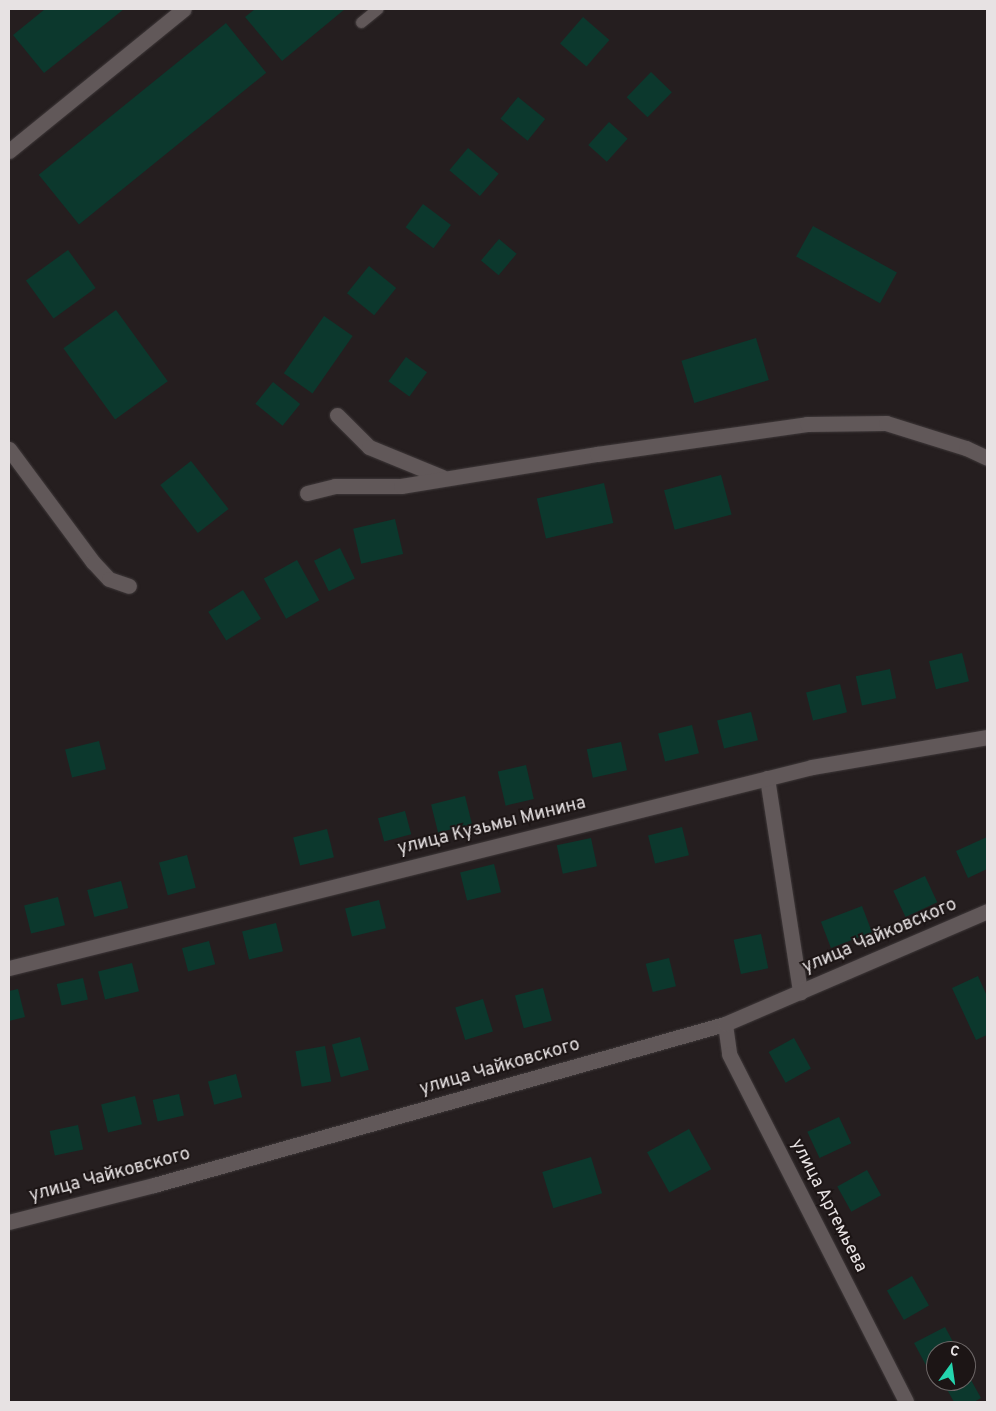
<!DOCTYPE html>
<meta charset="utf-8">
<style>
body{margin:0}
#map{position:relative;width:996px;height:1411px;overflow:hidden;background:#251e1f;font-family:Overpass,sans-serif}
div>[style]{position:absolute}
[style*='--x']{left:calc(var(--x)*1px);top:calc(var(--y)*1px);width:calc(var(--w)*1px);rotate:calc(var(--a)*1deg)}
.building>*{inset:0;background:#0c382d;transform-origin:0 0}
.roads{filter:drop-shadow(0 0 1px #3e3839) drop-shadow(0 0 1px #3e3839)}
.service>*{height:11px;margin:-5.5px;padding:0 5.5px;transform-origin:5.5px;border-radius:5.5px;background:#615859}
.minor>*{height:15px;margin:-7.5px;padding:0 7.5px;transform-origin:7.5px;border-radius:7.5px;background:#615859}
span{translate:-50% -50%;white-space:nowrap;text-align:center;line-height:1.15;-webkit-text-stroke:4px #1c1515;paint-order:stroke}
.street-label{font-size:18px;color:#e7e2e3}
.frame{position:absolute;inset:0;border:10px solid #e7e2e3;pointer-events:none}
.north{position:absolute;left:926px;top:1341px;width:50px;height:50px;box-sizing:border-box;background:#1c1515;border:1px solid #6d6767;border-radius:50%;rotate:14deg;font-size:14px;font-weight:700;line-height:20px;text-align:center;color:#e7e2e3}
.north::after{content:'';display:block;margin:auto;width:18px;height:22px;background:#24d5ae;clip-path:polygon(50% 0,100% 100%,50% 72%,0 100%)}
</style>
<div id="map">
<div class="building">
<div style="clip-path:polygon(45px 9px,124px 9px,44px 73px,13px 35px)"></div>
<div style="clip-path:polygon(255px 9px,345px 9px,282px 61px,245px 17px)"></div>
<div style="left:583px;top:17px;width:35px;height:35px;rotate:41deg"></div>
<div style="left:226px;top:23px;width:64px;height:241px;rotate:51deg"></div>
<div style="left:651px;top:72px;width:29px;height:35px;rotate:44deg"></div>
<div style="left:518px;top:97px;width:35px;height:28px;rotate:39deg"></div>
<div style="left:609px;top:122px;width:25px;height:31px;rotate:42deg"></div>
<div style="left:468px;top:148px;width:40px;height:29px;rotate:40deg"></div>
<div style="left:423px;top:204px;width:35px;height:29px;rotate:37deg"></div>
<div style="left:813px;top:226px;width:96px;height:35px;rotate:29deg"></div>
<div style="left:499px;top:239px;width:23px;height:28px;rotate:40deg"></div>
<div style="left:68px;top:250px;width:47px;height:52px;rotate:54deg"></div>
<div style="left:369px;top:266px;width:35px;height:35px;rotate:39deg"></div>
<div style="left:116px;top:310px;width:88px;height:65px;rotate:54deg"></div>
<div style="left:324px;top:316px;width:35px;height:70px;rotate:35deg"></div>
<div style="left:756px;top:338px;width:44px;height:78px;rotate:73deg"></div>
<div style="left:406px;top:357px;width:26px;height:30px;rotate:36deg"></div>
<div style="left:273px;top:382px;width:35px;height:28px;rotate:39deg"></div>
<div style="left:191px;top:461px;width:61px;height:39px;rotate:52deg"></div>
<div style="left:721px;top:475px;width:41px;height:59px;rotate:75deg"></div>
<div style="left:604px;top:483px;width:41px;height:69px;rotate:77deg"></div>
<div style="left:395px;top:519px;width:36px;height:43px;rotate:77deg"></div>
<div style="left:340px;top:548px;width:34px;height:29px;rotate:64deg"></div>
<div style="left:297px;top:560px;width:46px;height:38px;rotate:61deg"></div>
<div style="left:243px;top:590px;width:34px;height:41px;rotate:58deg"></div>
<div style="left:962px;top:653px;width:29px;height:34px;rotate:76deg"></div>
<div style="left:890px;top:669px;width:30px;height:35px;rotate:78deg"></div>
<div style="left:840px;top:684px;width:29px;height:35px;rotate:76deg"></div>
<div style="left:751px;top:712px;width:29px;height:35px;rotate:76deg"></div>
<div style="left:692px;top:725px;width:29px;height:35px;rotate:76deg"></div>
<div style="left:99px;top:741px;width:29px;height:35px;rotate:76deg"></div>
<div style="left:621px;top:742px;width:29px;height:35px;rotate:78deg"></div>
<div style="left:526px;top:765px;width:35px;height:29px;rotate:77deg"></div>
<div style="left:465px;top:796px;width:29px;height:35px;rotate:76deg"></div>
<div style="left:405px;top:811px;width:24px;height:28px;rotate:75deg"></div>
<div style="left:682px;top:827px;width:29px;height:35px;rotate:76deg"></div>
<div style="left:327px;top:829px;width:29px;height:35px;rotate:76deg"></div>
<div style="clip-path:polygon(987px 837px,987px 869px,968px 878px,956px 851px)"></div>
<div style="left:591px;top:838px;width:29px;height:35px;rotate:78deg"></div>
<div style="left:187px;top:855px;width:34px;height:29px;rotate:75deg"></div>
<div style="left:494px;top:864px;width:29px;height:35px;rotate:76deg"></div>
<div style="left:925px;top:876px;width:29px;height:35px;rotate:65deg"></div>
<div style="left:121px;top:881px;width:28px;height:35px;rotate:75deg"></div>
<div style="left:58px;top:897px;width:29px;height:35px;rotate:76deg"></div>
<div style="left:379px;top:900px;width:29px;height:35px;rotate:76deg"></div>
<div style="left:862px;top:906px;width:28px;height:44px;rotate:69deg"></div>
<div style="left:276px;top:923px;width:29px;height:35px;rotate:76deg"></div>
<div style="left:761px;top:934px;width:35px;height:28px;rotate:78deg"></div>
<div style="left:209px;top:941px;width:24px;height:28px;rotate:75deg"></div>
<div style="left:669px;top:958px;width:29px;height:24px;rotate:76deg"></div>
<div style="left:132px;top:963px;width:29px;height:35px;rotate:76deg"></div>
<div style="clip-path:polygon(978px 976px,987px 996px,987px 1035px,976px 1040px,952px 988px)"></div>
<div style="left:83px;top:978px;width:22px;height:27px;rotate:77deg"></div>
<div style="left:543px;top:988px;width:34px;height:29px;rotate:75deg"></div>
<div style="clip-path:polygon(18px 989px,25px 1017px,9px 1021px,9px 991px)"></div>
<div style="left:483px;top:999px;width:34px;height:29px;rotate:73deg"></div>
<div style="left:360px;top:1037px;width:34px;height:29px;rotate:75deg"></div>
<div style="left:794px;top:1038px;width:35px;height:29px;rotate:61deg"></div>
<div style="left:325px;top:1046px;width:36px;height:30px;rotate:80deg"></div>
<div style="left:236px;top:1074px;width:24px;height:29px;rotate:75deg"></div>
<div style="left:179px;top:1094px;width:22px;height:27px;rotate:77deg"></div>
<div style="left:135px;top:1096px;width:29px;height:35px;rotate:76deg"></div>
<div style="left:839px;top:1117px;width:29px;height:35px;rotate:65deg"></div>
<div style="left:78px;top:1125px;width:25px;height:29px;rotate:78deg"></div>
<div style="left:689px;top:1129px;width:46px;height:48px;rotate:61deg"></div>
<div style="left:591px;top:1157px;width:38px;height:51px;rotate:73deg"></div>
<div style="left:867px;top:1170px;width:29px;height:34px;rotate:61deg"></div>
<div style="left:912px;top:1276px;width:34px;height:29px;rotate:60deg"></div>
<div style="clip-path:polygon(945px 1327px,958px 1351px,936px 1351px,936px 1364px,928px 1369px,914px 1343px)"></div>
<div style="clip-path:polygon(966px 1371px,981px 1398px,974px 1402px,954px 1402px,944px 1384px,966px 1381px)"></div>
</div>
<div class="roads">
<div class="service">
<div style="--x:361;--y:22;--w:21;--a:-39"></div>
</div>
<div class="minor">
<div style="--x:9;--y:151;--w:225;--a:-39.1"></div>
<div style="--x:337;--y:415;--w:45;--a:45"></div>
<div style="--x:369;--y:447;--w:79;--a:22.3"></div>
<div style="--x:9;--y:449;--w:141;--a:53.4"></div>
<div style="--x:93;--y:562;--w:23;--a:47"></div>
<div style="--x:109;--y:579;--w:21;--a:19"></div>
<div style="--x:307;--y:493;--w:29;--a:-14"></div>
<div style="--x:335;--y:486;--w:66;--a:0"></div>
<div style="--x:401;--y:486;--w:199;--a:-9.3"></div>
<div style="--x:597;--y:454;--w:212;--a:-8.1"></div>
<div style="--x:807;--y:424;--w:79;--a:-0.7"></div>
<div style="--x:886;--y:423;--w:84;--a:17.4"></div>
<div style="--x:966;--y:448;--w:23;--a:25"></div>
<div style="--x:767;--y:778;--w:217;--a:81.2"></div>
<div style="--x:9;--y:968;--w:828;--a:-14.05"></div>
<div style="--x:812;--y:767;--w:178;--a:-9.7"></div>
<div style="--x:725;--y:1024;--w:30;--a:82"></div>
<div style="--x:729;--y:1054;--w:390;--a:63"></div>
<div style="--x:9;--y:1222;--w:150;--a:-14.3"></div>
<div style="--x:154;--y:1185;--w:593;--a:-15.75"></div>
<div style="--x:725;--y:1024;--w:285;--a:-23.3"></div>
</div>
</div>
<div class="street-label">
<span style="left:492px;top:827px;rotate:-14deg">улица Кузьмы Минина</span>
<span style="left:880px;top:937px;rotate:-23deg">улица Чайковского</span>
<span style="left:500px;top:1068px;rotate:-16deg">улица Чайковского</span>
<span style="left:110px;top:1176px;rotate:-15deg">улица Чайковского</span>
<span style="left:828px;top:1206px;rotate:63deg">улица Артемьева</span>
</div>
<div class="frame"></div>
<div class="north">С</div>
</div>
